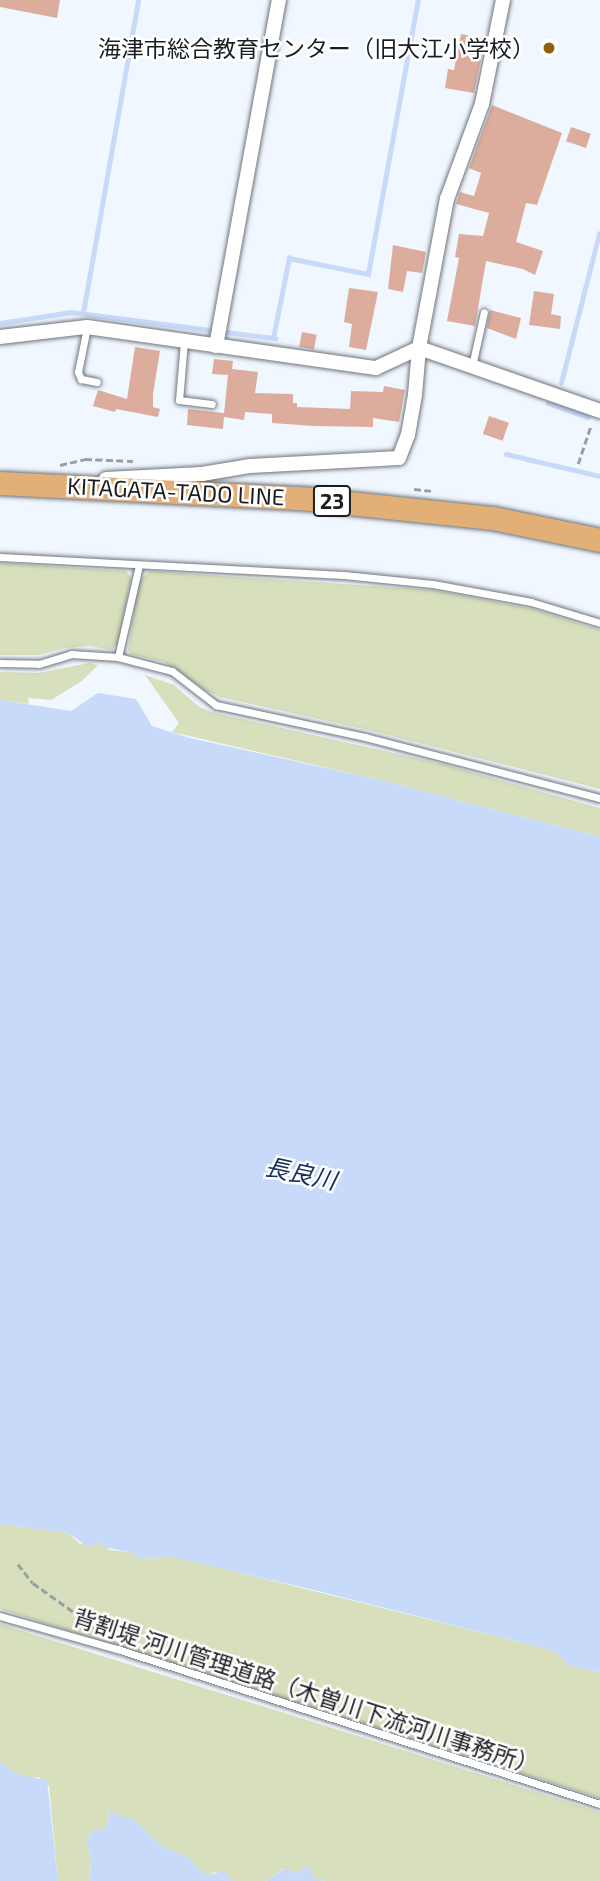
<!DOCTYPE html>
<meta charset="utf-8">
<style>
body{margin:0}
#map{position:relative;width:600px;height:1881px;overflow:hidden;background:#f1f7fe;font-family:"Exo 2","Noto Sans JP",sans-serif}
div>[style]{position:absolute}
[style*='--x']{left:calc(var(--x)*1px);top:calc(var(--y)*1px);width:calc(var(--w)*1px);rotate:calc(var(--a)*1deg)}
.green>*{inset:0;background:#d7dfbc}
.water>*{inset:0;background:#c8dafa}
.stream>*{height:4.5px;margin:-2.25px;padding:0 2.25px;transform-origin:2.25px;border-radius:2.25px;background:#c8dafa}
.building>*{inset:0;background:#dcad9d;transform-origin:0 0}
.path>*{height:2.5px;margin-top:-1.25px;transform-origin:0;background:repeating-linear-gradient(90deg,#9a9fa4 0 7px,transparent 0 10.5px)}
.roads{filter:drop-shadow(0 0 2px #6f757d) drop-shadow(0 0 2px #6f757d)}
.service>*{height:7px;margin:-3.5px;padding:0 3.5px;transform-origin:3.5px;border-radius:3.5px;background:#fff}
.minor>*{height:14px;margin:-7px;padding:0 7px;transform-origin:7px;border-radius:7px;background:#fff}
.primary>*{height:23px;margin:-11.5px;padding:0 11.5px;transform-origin:11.5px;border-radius:11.5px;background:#e2b077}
.dots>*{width:19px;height:19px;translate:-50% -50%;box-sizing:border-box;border:4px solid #fff;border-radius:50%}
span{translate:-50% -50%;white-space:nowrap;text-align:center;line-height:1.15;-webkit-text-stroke:5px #fff;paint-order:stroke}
.shield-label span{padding:2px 5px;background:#fff;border:2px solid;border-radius:5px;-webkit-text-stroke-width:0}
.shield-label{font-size:21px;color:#1b1e21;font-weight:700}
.poi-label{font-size:23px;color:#1b1e21}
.right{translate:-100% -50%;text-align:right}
.street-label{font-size:23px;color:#1b1e21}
.water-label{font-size:24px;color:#172f5f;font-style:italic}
</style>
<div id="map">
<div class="green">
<div style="clip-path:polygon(0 563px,126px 571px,131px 578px,118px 644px,111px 650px,90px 646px,65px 648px,39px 655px,0 655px)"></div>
<div style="clip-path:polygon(149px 571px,433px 590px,533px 609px,600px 630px,600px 789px,368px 730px,220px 697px,205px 690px,164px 662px,131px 654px,128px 650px,139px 581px)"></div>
<div style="clip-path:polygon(89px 663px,98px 665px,82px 681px,51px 700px,28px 698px,29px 704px,0 700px,0 672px,39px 673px)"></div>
<div style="clip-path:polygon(145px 675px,174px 685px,198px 706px,211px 712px,442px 764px,600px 808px,600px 837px,371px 778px,172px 732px,179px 723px)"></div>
<div style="clip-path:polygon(0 1524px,69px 1533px,80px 1544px,102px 1539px,109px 1550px,129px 1552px,141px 1559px,168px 1556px,180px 1558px,556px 1651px,570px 1666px,600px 1672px,600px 1798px,0 1609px)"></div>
<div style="clip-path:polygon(0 1624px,600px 1812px,600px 1881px,326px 1881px,314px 1879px,310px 1866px,296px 1873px,284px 1868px,266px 1881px,232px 1881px,216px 1872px,209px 1875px,204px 1873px,188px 1858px,162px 1846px,134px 1821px,118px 1817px,109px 1811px,106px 1811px,110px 1818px,104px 1830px,90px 1831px,87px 1843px,91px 1857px,90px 1881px,58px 1881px,49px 1786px,39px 1777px,30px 1778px,20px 1775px,0 1762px)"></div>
</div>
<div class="water">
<div style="clip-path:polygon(98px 693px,136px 699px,152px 726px,190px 738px,371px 778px,600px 837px,600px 1672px,570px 1666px,555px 1651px,314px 1590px,168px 1556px,141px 1559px,129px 1552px,102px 1547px,102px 1540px,89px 1548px,69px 1533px,0 1524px,0 700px,71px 711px)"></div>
<div style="clip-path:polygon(0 1762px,20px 1775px,47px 1780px,58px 1881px,0 1881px)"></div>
<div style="clip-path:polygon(106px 1810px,134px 1820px,162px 1846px,188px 1858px,204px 1873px,209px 1875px,225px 1871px,232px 1881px,90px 1881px,91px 1857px,87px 1843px,90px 1831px,104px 1830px,110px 1818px)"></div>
<div style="clip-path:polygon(310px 1866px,314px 1879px,326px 1881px,266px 1881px,285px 1868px,296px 1873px)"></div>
</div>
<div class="stream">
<div style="--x:83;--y:313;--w:318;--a:-80"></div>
<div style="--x:0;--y:323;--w:72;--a:-8.8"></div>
<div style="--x:71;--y:312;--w:206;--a:7.3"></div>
<div style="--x:273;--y:338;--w:82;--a:-78.7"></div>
<div style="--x:289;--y:258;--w:81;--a:11.4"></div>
<div style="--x:368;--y:274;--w:279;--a:-79.7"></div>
<div style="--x:561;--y:383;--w:154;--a:-75.7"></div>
<div style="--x:548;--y:403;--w:42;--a:19.3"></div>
<div style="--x:506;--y:454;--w:97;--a:13.2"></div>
</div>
<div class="building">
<div style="clip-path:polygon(0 0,60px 0,57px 18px,0 7px)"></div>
<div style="clip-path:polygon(461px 34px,485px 39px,474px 93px,445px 88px,448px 69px,454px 70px)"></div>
<div style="clip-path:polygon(492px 105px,562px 133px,537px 205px,526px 203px,516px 242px,543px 251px,535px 275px,523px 269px,486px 261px,475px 326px,447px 321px,459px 258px,455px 257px,459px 234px,483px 236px,489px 213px,456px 204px,460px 192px,474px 196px,481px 173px,469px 168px)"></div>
<div style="left:571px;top:127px;width:21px;height:15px;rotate:19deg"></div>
<div style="clip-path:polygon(393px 245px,426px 252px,422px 273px,407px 271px,403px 292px,388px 289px)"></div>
<div style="clip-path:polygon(349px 288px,378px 292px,366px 350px,349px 347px,352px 324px,344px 322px)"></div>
<div style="clip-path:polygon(534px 291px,554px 294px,551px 314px,561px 316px,560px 329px,529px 325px)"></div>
<div style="clip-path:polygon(490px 310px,521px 318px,516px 339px,487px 328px)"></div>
<div style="left:302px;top:332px;width:15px;height:15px;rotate:11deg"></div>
<div style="clip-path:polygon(135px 347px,160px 351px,153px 394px,153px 407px,160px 409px,158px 417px,116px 409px,115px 412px,93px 406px,98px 390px,127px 399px)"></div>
<div style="clip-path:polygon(214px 359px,233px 361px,232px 369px,258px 372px,255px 393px,293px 394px,293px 403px,297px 403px,297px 407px,350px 409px,351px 391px,383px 392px,384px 386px,405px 390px,399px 422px,373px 418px,373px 427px,313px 426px,272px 423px,272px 414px,245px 412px,244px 420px,224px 417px,223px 429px,187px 425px,188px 409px,224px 413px,228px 375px,212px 374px)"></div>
<div style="left:489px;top:416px;width:21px;height:19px;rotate:19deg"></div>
</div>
<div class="path">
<div style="--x:578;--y:464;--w:41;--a:-71.6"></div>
<div style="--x:60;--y:465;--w:26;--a:-13"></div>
<div style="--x:85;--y:459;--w:48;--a:2.4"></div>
<div style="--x:414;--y:489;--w:18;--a:6"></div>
<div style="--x:18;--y:1564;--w:24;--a:52"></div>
<div style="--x:33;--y:1583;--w:85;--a:35.4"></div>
</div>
<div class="roads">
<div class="service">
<div style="--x:87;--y:327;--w:46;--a:101.3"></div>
<div style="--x:78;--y:372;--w:8;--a:67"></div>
<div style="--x:81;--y:379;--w:16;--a:11"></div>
<div style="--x:184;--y:341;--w:59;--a:94.8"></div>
<div style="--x:179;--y:400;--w:33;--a:7"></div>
<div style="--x:472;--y:366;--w:55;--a:-77.5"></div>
<div style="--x:0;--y:557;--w:344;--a:3"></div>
<div style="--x:344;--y:575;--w:89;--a:5.8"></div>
<div style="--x:433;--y:584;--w:100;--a:10.4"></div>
<div style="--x:531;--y:602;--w:72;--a:16.9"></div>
<div style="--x:118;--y:657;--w:94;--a:-77.1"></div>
<div style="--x:0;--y:663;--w:39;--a:1"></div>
<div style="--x:39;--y:664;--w:34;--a:-17"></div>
<div style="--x:71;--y:654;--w:47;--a:3.7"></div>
<div style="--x:118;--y:657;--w:56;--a:14.5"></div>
<div style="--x:172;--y:671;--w:56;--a:37.7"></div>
<div style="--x:216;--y:705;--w:152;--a:12.1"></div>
<div style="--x:365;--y:737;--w:243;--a:14.6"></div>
<div style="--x:0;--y:1616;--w:122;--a:15.8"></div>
<div style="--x:117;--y:1649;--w:507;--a:17.79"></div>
</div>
<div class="minor">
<div style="--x:0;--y:337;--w:88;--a:-6.6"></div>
<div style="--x:87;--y:327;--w:292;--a:8.1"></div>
<div style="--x:376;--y:368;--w:47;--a:-24.9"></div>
<div style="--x:419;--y:348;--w:192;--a:19.2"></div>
<div style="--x:216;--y:346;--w:352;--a:-79.7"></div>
<div style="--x:106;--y:479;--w:96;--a:-3"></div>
<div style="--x:202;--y:474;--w:49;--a:-9.5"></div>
<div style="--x:250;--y:466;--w:149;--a:-3.1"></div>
<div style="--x:399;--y:458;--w:25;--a:-69"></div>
<div style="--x:408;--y:435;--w:41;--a:-80.1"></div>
<div style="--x:415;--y:395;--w:47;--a:-85.1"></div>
<div style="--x:419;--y:348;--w:152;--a:-79.4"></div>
<div style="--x:447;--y:199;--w:101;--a:-69.8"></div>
<div style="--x:482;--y:104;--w:106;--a:-78.6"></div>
</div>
<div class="primary">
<div style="--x:0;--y:483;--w:311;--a:2.9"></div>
<div style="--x:311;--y:499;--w:183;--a:6"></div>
<div style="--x:493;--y:518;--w:109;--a:11.6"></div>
</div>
</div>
<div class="dots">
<div style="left:549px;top:48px;background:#91610e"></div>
</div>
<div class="shield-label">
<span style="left:332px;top:501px">23</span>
</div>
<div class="poi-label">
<span class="right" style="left:535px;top:48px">海津市総合教育センター（旧大江小学校）</span>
</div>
<div class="street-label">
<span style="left:176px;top:491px;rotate:3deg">KITAGATA-TADO LINE</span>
<span style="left:306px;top:1691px;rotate:18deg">背割堤 河川管理道路（木曽川下流河川事務所）</span>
</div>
<div class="water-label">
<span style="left:301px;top:1173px;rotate:12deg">長良川</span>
</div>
</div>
